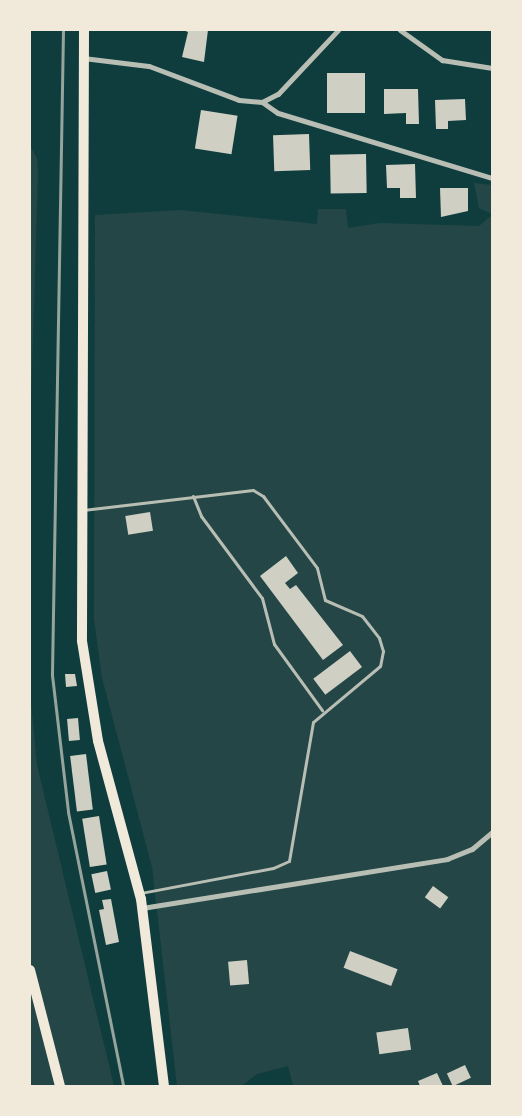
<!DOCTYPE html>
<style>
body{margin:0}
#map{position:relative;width:522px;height:1116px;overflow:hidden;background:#0f3d3e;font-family:"Roboto Condensed",sans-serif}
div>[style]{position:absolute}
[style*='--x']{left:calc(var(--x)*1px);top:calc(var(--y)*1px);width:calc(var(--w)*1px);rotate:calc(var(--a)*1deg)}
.green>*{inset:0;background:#244646}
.building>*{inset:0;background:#cfcfc3;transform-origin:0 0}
.service>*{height:3px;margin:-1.5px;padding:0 1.5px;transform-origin:1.5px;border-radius:1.5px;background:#b8beb3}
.minor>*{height:5px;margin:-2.5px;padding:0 2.5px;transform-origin:2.5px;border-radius:2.5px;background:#b8beb3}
.primary>*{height:10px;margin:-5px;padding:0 5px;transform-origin:5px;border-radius:5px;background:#f1e9da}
.rail>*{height:3px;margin:-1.5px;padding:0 1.5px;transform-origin:1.5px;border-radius:1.5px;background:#97a49c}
span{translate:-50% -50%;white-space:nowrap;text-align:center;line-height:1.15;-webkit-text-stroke:4px #f1e9da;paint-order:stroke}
.frame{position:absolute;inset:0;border:31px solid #f1e9da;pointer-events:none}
</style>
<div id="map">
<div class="green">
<div style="clip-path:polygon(30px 146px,37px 158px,38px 174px,30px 431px)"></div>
<div style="clip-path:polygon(474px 183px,492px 185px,492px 214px,479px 208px)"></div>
<div style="clip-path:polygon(318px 209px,346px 209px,348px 228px,380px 223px,479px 226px,492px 215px,492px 1086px,293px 1086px,288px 1066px,257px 1074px,242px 1086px,177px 1086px,152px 867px,102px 678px,94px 619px,95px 215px,180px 210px,317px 224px)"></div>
<div style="clip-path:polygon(30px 691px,37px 765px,114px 1086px,30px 1086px)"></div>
</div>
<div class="building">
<div style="clip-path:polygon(183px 30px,208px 30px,204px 62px,182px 57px,188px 32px)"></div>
<div style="left:365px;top:73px;width:40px;height:38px;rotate:90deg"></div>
<div style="clip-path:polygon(384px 89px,418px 89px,419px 124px,406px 124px,406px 113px,384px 114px)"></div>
<div style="clip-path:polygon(465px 99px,466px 120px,448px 121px,448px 129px,436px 129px,435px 100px)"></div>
<div style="left:201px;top:110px;width:37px;height:39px;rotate:9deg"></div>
<div style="left:309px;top:134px;width:36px;height:36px;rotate:88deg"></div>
<div style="left:366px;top:154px;width:39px;height:36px;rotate:89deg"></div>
<div style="clip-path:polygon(415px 164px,416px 198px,400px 198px,400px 188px,387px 188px,386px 165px)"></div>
<div style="clip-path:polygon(440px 188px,468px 188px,468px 211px,441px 217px)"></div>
<div style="left:150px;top:512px;width:19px;height:25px;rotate:81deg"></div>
<div style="clip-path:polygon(286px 556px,298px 573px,285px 583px,290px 589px,296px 585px,343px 645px,323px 660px,260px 576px)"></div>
<div style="left:350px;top:651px;width:20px;height:46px;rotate:53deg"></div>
<div style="clip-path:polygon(65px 674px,75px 674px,77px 686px,66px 687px)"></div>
<div style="left:78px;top:718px;width:22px;height:11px;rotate:85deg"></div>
<div style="left:86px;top:754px;width:56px;height:16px;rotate:83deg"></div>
<div style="left:99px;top:816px;width:49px;height:17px;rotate:81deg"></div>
<div style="left:107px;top:871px;width:19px;height:16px;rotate:78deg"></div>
<div style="left:433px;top:886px;width:19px;height:14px;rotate:36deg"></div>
<div style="clip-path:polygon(111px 899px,119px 942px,106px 945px,99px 910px,104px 909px,102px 900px)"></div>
<div style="left:350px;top:951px;width:51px;height:18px;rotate:21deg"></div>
<div style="left:247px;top:960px;width:24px;height:19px;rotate:85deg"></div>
<div style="left:408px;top:1028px;width:22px;height:32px;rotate:82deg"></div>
<div style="left:465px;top:1065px;width:14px;height:20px;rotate:65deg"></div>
<div style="clip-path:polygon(437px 1073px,443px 1086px,420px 1086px,418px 1081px)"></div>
</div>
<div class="service">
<div style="--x:193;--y:496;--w:22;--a:68"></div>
<div style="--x:201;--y:516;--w:102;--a:53.4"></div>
<div style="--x:262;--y:598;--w:48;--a:75.4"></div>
<div style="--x:274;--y:644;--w:82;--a:54"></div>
<div style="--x:83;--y:510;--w:171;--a:-6.7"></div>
<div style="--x:253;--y:490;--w:12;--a:31"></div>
<div style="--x:263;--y:496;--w:90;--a:53.1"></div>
<div style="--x:317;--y:568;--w:33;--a:76"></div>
<div style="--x:325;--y:600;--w:40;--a:23.4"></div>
<div style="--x:362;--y:616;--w:28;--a:52"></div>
<div style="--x:379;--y:638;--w:14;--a:73"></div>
<div style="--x:383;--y:651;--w:15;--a:101"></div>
<div style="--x:380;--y:666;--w:87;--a:140.1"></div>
<div style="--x:313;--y:722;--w:141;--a:99.8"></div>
<div style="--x:289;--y:861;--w:17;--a:156"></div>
<div style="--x:273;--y:868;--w:134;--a:169.3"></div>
</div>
<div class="minor">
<div style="--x:400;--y:30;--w:52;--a:35.5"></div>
<div style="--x:442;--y:60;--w:51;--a:9.1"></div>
<div style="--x:83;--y:58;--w:66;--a:6.9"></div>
<div style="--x:149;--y:66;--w:96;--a:20.7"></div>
<div style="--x:239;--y:100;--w:23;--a:5"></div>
<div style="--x:262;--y:102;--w:18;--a:-27"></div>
<div style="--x:278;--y:94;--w:88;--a:-46.8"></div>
<div style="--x:262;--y:102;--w:19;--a:35"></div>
<div style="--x:278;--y:113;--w:224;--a:16.9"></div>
<div style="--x:142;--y:908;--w:309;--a:-9.1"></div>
<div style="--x:447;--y:859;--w:27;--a:-22"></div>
<div style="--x:472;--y:849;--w:26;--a:-40"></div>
</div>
<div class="primary">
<div style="--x:84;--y:30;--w:611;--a:90.19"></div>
<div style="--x:82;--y:641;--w:101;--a:80.9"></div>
<div style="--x:98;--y:741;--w:164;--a:74.8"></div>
<div style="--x:141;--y:899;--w:188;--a:83"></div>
<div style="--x:30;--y:970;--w:120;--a:75.5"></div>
</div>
<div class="rail">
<div style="--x:63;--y:30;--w:645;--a:90.98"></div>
<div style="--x:52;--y:675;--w:138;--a:83.3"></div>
<div style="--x:68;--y:812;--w:279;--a:78.6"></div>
</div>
<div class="frame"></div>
</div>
